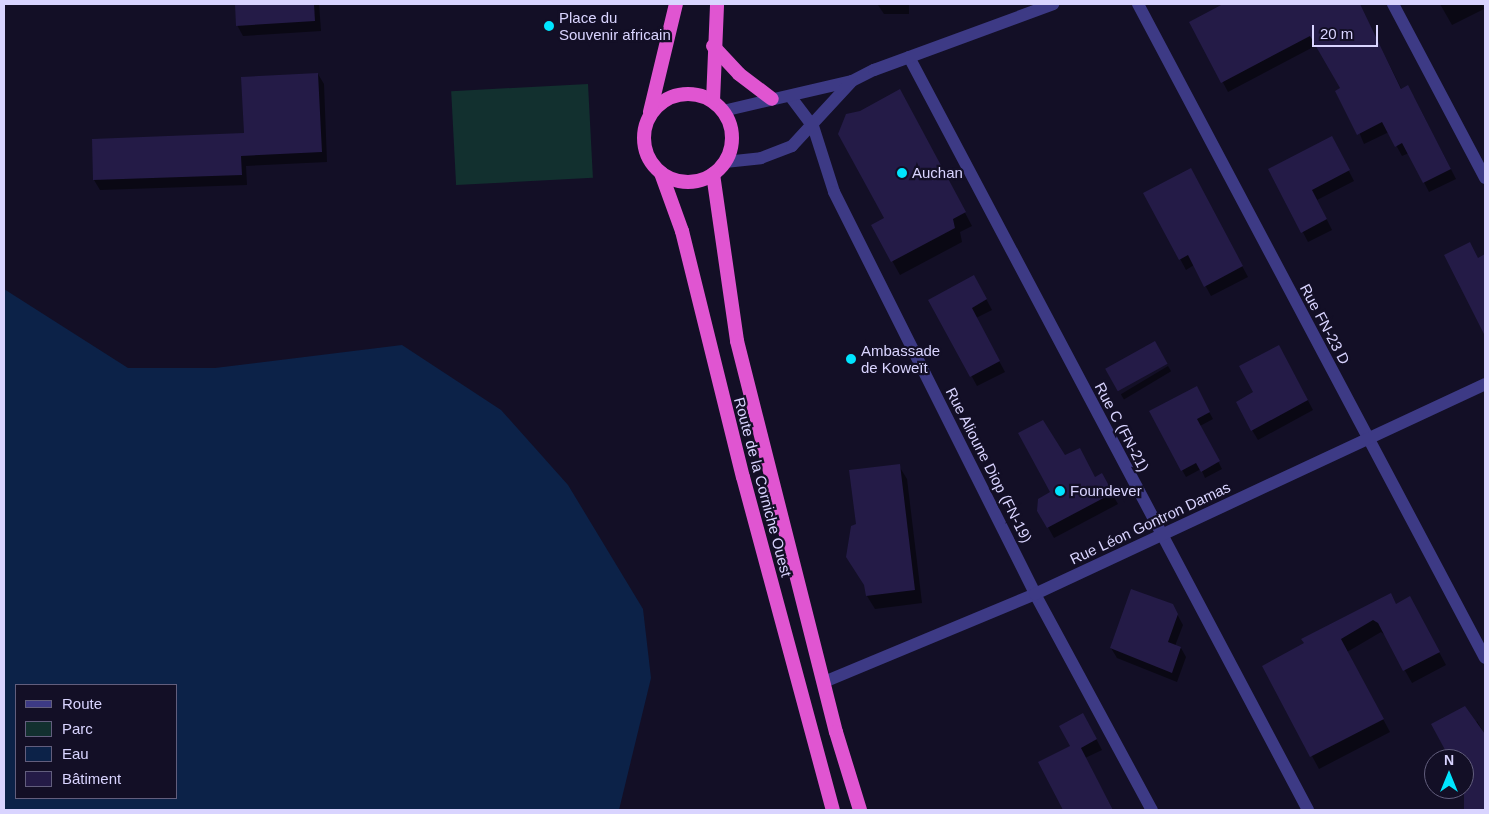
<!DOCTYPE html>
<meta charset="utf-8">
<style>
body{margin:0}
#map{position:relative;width:1489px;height:814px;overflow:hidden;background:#130f26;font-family:Helvetica,sans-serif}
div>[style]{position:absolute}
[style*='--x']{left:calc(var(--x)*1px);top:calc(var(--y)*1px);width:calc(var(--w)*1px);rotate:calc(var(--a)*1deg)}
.green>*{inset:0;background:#12302f;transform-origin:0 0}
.water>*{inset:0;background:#0c2248}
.shadow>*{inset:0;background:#0007;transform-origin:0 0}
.building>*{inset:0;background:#241b47;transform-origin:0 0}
.minor>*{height:12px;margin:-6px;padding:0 6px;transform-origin:6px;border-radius:6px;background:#3d3a85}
.tertiary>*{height:12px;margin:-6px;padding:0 6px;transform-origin:6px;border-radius:6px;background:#3d3a85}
.trunk>*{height:14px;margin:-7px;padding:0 7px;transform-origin:7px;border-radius:7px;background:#e055d1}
.trunk>.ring{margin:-7px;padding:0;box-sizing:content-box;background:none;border:14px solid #e055d1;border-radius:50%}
.dots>*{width:14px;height:14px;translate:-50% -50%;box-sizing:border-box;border:2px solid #130f26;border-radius:50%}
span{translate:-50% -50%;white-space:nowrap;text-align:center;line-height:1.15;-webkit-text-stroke:4.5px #130f26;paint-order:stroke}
.poi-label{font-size:15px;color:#d9d4ff}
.left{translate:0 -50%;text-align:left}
.street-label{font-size:15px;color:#d9d4ff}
.frame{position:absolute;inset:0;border:5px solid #d9d4ff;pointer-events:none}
.legend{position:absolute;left:15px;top:684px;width:162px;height:115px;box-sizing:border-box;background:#130f26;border:1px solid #625e7d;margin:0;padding:6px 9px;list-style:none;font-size:15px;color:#d9d4ff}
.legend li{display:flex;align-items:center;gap:10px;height:25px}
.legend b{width:25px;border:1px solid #625e7d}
.north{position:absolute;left:1424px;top:749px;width:50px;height:50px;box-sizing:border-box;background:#130f26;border:1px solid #625e7d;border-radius:50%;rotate:0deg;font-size:14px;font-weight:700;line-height:20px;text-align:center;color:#d9d4ff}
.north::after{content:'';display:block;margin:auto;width:18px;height:22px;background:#00e5ff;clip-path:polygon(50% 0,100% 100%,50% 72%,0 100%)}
.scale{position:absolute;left:1312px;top:25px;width:66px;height:22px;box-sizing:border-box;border:2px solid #d9d4ff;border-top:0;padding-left:6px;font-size:15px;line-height:18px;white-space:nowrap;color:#d9d4ff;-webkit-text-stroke:4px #130f26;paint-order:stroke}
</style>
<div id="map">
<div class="green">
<div style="left:588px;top:84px;width:94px;height:137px;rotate:87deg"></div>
</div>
<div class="water">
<div style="clip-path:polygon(evenodd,4px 289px,128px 368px,215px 368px,402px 345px,501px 410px,568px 485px,643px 609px,651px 678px,619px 810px,4px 810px,4px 289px,16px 685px,176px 685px,176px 798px,16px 798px,16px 685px)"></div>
</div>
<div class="shadow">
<div style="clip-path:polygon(236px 4px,319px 4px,321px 31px,243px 36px,237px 25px)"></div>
<div style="clip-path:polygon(909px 4px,909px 14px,884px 14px,878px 5px)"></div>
<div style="clip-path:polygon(1226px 4px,1359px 4px,1402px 90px,1414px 97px,1456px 179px,1429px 192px,1409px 153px,1402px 156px,1389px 132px,1364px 144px,1341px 89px,1317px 45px,1228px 92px,1191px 22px)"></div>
<div style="clip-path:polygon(1440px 4px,1482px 4px,1484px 9px,1452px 25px)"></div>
<div style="clip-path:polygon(318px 74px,324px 84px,327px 162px,246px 166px,247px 185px,100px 190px,94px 180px,245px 134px)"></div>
<div style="clip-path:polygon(900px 90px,972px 226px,960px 232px,962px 242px,900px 275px,873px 226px,886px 219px)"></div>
<div style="clip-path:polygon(1337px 148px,1354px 181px,1317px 200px,1332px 230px,1308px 242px,1270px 169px)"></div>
<div style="clip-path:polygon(1196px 180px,1248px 277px,1211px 296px,1194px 265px,1186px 270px,1145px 193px)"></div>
<div style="clip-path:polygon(1485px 255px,1485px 333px,1445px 256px,1478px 259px)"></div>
<div style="clip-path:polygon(974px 276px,992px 310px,976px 318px,1005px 372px,977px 386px,930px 300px)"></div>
<div style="clip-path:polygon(1284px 356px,1313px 410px,1258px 440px,1252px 430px,1255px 392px)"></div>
<div style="left:1168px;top:366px;width:6px;height:55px;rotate:59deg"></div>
<div style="clip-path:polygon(1196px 388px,1213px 419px,1200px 426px,1222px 469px,1205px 478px,1201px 469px,1186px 477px,1150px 412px)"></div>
<div style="clip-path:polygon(899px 466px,907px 479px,922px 603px,875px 609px,867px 596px,857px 525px)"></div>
<div style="clip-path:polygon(1101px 475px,1118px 504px,1054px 538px,1039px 511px,1051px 493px)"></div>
<div style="clip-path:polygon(1172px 605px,1183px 625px,1175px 646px,1181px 648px,1186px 657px,1177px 682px,1117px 658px,1111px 648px)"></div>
<div style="clip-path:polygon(1396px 605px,1417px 611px,1446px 665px,1412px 683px,1385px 635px,1381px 632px,1347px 652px,1390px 732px,1319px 769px,1263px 666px)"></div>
<div style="clip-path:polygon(1477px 721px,1485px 735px,1485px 810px,1475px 810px,1478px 809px,1464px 783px,1464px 759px,1451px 759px)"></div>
<div style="clip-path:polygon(1089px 725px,1102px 750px,1085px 758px,1113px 810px,1064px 810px,1040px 763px,1071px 746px)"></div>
</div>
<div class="building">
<div style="clip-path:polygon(235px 4px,314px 4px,315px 21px,236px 26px)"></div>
<div style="clip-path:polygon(1223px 4px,1360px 4px,1401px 89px,1408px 85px,1451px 169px,1423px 183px,1402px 143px,1395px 147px,1382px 122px,1357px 135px,1335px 91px,1340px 88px,1310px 36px,1221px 83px,1189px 22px)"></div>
<div style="clip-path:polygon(318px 73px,322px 152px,241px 156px,242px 175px,93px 180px,92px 139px,244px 133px,241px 77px)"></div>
<div style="clip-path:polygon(900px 89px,966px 212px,953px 219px,955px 228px,891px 262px,871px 225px,884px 218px,838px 134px,846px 114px,860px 111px)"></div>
<div style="clip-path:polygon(1332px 136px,1350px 170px,1312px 190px,1327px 219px,1301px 233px,1268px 169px)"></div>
<div style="clip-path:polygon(1191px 168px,1243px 266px,1204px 287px,1188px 255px,1179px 260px,1143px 193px)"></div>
<div style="clip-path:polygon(1470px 242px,1478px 258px,1485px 254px,1485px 336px,1444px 255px)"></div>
<div style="clip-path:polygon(974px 275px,987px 299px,972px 308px,1000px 361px,970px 377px,928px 300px)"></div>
<div style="left:1155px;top:341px;width:26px;height:57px;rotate:61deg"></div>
<div style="clip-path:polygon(1279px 345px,1308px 400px,1251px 431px,1236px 402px,1253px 392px,1239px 366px)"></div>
<div style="clip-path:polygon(1197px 386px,1210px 412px,1197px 419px,1220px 461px,1201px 472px,1196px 463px,1181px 471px,1149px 411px)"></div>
<div style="clip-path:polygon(1043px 420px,1065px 455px,1080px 448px,1095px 477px,1102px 473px,1113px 493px,1047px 528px,1037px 511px,1038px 499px,1050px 492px,1018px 433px)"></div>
<div style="clip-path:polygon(900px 464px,915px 590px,866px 596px,864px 585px,846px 557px,851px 526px,856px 524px,849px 470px)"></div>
<div style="clip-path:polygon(1131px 589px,1173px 604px,1178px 614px,1168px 642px,1181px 647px,1172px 673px,1110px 648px)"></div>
<div style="clip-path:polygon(1391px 593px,1396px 604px,1410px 596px,1440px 652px,1403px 671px,1378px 623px,1373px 620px,1341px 639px,1384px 719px,1310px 757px,1262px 666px,1304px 643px,1301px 639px)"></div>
<div style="clip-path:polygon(1465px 706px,1485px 734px,1485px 810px,1464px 810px,1464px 759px,1450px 759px,1431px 724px)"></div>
<div style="clip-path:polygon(1083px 713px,1097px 739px,1081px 748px,1113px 810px,1063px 810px,1038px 762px,1070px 746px,1059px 726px)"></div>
</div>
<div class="minor">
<div style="--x:1138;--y:4;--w:740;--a:62.05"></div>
<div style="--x:1393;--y:4;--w:197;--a:62.1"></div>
<div style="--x:909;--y:57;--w:852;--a:62.08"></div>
<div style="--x:790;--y:96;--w:38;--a:53"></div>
<div style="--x:813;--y:126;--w:69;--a:72.3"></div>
<div style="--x:834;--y:192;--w:449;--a:63.4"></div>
<div style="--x:1035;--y:594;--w:246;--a:61.6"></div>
<div style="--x:824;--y:682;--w:229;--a:-22.6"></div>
<div style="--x:1035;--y:594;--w:497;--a:-25"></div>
</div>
<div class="tertiary">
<div style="--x:723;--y:111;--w:132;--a:-13.1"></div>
<div style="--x:852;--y:81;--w:25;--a:-27"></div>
<div style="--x:874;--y:70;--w:191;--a:-20.2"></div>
<div style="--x:725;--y:162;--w:36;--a:-6"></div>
<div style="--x:761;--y:158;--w:33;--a:-21"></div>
<div style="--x:792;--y:146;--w:88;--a:-47.3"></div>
</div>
<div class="trunk">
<div style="--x:713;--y:46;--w:38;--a:47"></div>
<div style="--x:739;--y:74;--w:41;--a:37.1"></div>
<div class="ring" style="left:644px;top:94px;width:74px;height:74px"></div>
<div style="--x:713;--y:101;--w:97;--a:-87.6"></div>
<div style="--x:650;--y:112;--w:111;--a:-76.5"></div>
<div style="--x:661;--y:173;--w:62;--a:70.1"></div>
<div style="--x:682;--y:231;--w:253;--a:76.1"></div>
<div style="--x:743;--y:477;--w:345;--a:74.9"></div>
<div style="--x:713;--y:174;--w:169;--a:81.8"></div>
<div style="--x:737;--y:341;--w:403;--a:75.8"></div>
<div style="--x:836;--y:732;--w:82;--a:72.9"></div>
</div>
<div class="dots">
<div style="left:549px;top:26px;background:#00e5ff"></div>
<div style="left:902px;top:173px;background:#00e5ff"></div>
<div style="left:851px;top:359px;background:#00e5ff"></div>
<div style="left:1060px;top:491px;background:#00e5ff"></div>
</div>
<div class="poi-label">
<span class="left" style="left:559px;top:26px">Place du<br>Souvenir africain</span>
<span class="left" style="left:912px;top:173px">Auchan</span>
<span class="left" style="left:861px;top:359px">Ambassade<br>de Koweït</span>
<span class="left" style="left:1070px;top:491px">Foundever</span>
</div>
<div class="street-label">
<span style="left:1325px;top:324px;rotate:62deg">Rue FN-23 D</span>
<span style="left:1122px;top:427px;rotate:62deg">Rue C (FN-21)</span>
<span style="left:989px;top:465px;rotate:63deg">Rue Alioune Diop (FN-19)</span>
<span style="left:763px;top:487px;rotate:75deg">Route de la Corniche Ouest</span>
<span style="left:1150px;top:523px;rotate:-25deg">Rue Léon Gontron Damas</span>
</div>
<div class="frame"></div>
<ul class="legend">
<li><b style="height:6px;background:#3d3a85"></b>Route</li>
<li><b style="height:14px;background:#12302f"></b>Parc</li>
<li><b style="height:14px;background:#0c2248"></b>Eau</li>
<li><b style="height:14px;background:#241b47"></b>Bâtiment</li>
</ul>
<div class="north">N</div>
<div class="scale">20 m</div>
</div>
